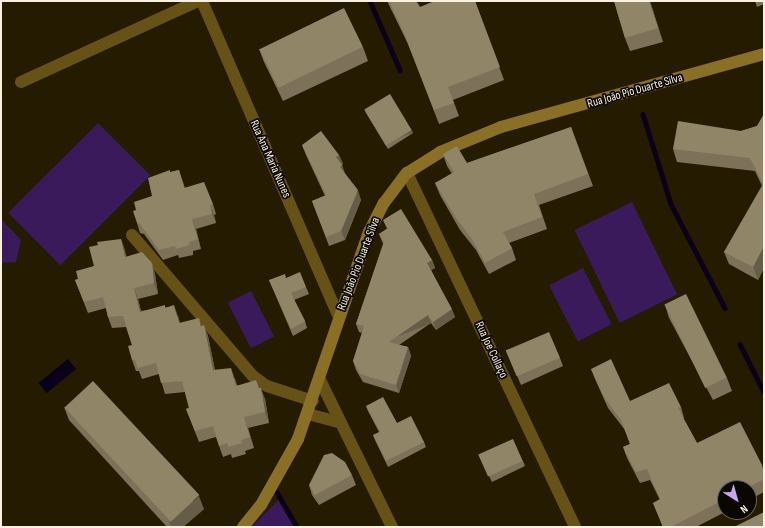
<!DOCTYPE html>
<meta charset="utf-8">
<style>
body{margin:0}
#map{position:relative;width:765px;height:528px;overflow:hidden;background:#251b00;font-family:"Sofia Sans Condensed",sans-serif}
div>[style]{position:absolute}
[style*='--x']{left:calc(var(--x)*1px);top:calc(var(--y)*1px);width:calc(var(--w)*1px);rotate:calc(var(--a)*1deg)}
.green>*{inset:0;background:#3b1a5b;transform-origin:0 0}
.water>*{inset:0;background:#0b001a;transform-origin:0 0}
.stream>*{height:4.5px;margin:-2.25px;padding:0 2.25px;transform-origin:2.25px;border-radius:2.25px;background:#0b001a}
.street>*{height:12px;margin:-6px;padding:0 6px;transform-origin:6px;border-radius:6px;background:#665117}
.secondary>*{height:12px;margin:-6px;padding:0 6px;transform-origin:6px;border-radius:6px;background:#8a6f27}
.wall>*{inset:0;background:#7d7259}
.shaded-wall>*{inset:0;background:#665d48;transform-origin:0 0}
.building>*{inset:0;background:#918567;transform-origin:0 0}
span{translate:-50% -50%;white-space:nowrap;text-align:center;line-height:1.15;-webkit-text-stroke:3.5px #0a0601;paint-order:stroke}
.street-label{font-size:12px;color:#f8f1e1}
.frame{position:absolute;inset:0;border:2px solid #f8f1e1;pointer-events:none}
.north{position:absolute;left:717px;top:480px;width:40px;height:40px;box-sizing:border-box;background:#0a0601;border:1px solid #69645b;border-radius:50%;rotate:143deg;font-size:11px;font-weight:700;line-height:16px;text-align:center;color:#f8f1e1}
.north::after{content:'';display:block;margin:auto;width:14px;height:18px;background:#c6a6f0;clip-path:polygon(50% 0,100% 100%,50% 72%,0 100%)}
</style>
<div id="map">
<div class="green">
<div style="left:98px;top:123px;width:74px;height:127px;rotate:45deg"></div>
<div style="left:632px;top:202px;width:103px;height:64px;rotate:64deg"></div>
<div style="clip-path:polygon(1px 219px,21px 240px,16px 262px,1px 263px)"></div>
<div style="left:583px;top:268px;width:63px;height:38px;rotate:63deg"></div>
<div style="left:251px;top:291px;width:51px;height:26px;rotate:63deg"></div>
<div style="clip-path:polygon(278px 500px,294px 527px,252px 527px)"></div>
</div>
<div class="water">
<div style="left:68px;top:359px;width:13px;height:38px;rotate:51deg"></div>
</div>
<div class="stream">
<div style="--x:370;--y:1;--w:75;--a:66.5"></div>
<div style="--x:643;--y:114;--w:94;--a:72.7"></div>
<div style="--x:671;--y:204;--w:117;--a:62.6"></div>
<div style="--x:740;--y:344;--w:54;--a:63.4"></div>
<div style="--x:277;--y:492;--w:40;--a:60.3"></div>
</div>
<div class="street">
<div style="--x:202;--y:1;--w:344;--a:66.6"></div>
<div style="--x:21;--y:82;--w:195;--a:-24.6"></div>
<div style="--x:407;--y:173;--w:392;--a:64.6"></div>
<div style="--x:132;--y:235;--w:186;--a:49.4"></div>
<div style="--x:253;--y:376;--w:17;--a:36"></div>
<div style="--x:267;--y:386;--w:48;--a:18.1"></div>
<div style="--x:320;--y:380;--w:164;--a:63.9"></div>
<div style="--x:308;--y:414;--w:34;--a:15"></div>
</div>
<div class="secondary">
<div style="--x:243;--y:527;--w:28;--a:-51"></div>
<div style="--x:261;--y:505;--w:76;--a:-60.7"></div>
<div style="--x:298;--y:439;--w:219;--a:-71.1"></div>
<div style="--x:369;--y:232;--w:33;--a:-63"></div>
<div style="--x:384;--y:203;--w:38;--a:-53"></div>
<div style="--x:407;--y:173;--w:39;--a:-32"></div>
<div style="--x:440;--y:152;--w:66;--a:-22.3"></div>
<div style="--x:501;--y:127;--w:273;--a:-15.5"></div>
</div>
<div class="wall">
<div style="clip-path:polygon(387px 1px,416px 1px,420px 7px,475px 1px,504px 80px,453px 100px,459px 116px,439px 124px,408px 44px)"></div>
<div style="clip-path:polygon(614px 1px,650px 1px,663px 42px,630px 51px,625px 38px)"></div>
<div style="clip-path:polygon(755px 1px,764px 1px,764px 4px,757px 7px)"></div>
<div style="clip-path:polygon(363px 47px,368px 61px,283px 101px,264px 62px,259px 49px)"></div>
<div style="clip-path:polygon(365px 110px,413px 133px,388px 149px,366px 113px)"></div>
<div style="clip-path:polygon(764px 114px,764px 268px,758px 280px,729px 264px,724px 252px,762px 186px,755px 171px,677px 162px,673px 149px,741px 131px,757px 126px)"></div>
<div style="clip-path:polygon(571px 127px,593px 186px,539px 205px,547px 229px,509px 243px,512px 248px,516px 260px,489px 274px,476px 250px,460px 230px,440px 195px,435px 183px,452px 174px,447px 166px,443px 154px,467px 163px)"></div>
<div style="clip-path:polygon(302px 145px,339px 155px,343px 164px,342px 165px,345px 174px,361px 200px,345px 240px,329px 246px,312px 201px,325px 196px,306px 155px)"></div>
<div style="clip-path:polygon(179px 170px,185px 188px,213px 204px,216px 214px,214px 215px,216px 223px,196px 229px,201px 249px,193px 251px,193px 255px,179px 258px,178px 255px,163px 260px,144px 234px,140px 233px,137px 223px,136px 210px,152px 196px,171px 172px)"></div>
<div style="clip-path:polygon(383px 220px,432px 260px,435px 268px,431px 270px,455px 317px,436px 330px,431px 323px,399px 345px,408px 347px,411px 356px,399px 393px,363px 382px,356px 370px,353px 361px,362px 333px,359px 332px,356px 324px,383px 244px,379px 234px,387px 229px)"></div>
<div style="clip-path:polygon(121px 239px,126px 257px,152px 263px,155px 274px,158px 294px,138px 299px,141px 311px,166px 307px,178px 316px,180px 323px,202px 326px,204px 325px,208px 336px,215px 370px,235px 379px,237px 385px,259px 388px,265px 399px,269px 423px,248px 428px,254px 448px,245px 451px,246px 454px,232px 458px,231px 454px,223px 457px,216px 437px,199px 442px,186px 409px,189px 408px,185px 392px,165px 394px,159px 374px,142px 379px,139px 371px,136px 371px,132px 360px,132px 345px,126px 327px,112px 328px,108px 317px,106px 308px,88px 313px,75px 280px,78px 279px,94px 266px)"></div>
<div style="clip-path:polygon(286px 278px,306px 287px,309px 294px,294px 300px,305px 321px,307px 328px,293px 336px,269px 280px)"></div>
<div style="clip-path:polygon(665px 305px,727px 378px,732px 391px,713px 400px,669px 318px)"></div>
<div style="clip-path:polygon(506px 351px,560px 358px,563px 366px,521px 385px)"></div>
<div style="clip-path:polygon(591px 369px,630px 401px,681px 407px,684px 418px,683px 418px,697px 443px,764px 470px,764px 492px,749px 500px,749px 488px,725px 488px,725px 512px,696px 527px,663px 527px,653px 503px,660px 500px,650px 480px,640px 483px,627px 458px,623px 447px,630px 444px,625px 430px,608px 408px,595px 379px)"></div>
<div style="clip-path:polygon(366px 406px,397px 423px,424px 442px,426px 447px,388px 467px,375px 440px,373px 435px,379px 432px,368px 411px)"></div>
<div style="clip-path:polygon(64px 407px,204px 509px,183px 527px,167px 527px,69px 420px)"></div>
<div style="clip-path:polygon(479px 456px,523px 461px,525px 466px,492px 482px)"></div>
<div style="clip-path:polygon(352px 475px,356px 485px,319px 505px,312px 495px,309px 485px)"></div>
</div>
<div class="shaded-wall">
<div style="clip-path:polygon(649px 1px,650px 1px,663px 42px,658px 28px)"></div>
<div style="left:412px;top:130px;width:3px;height:30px;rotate:72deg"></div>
<div style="clip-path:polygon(339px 155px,343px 164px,339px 167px,336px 157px)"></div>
<div style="clip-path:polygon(342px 165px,345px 174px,340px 167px)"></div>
<div style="clip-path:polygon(358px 190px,361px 200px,345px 240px,341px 231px)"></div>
<div style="clip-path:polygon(210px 205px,214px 215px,216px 223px,212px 214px)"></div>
<div style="clip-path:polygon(192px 219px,196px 229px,201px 249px)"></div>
<div style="clip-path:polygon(121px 239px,125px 250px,129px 268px,125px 257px)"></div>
<div style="clip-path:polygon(764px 246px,764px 268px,758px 280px,753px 267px)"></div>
<div style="clip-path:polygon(432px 260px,435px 268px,430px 271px,427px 263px)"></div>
<div style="clip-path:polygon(152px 263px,155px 274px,158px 294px,154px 283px)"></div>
<div style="clip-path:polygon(134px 288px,138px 299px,144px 323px,140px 312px)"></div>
<div style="clip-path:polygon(174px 305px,178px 316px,183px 334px,179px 323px)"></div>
<div style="clip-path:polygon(452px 309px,455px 317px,436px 330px,433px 322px)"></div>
<div style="left:428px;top:315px;width:9px;height:47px;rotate:69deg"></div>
<div style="clip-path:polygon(204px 325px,208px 336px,217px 381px,213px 370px)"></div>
<div style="clip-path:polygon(408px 347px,411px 356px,399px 393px,396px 385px)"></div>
<div style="clip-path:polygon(231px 368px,235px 379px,240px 397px,236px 386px)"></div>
<div style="clip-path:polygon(261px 388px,265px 399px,269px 423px,265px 412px)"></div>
<div style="clip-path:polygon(244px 417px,248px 428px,254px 448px,250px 437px)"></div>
<div style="clip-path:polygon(199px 496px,204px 509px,183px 527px,171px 527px,169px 522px)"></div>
</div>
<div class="building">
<div style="clip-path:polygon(389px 1px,416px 1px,420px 7px,432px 2px,432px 1px,475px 1px,500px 67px,448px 87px,454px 103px,434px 110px,403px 31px)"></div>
<div style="clip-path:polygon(614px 1px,649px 1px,658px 28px,625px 38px)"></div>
<div style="left:344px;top:8px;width:43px;height:94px;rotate:64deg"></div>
<div style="left:390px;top:94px;width:42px;height:30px;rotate:59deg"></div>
<div style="clip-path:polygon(764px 114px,764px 246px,753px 267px,724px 252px,763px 184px,750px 158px,673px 149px,678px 121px,741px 131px,757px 126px)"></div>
<div style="clip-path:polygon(571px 127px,588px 174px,534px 194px,542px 217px,503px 232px,512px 248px,485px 263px,472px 239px,456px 218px,435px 183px,454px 172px,443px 154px,457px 146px,467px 163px)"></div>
<div style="clip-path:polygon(321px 131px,339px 155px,336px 157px,342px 165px,340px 167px,358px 190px,341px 231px,326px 237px,312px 201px,326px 195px,302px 145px)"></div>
<div style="clip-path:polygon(170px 170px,170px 172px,179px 170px,184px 188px,204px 182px,213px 204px,210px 205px,212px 214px,192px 219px,198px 239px,189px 242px,190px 245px,176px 249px,175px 246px,159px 250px,140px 224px,137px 223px,133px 211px,136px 210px,134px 202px,152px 196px,148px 178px)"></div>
<div style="clip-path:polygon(401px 209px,432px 260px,427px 263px,452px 309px,433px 322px,428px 315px,389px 342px,408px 347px,396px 385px,360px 374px,353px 361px,364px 326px,356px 324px,384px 242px,379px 234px,388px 228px,383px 220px)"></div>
<div style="clip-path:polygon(121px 239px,125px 257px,142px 252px,152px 263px,154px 283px,134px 288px,140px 312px,165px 305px,165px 308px,174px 305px,179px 323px,199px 318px,201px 326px,204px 325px,213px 370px,231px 368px,236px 386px,256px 380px,259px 388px,261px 388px,265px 412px,244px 417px,250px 437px,241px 440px,242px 443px,228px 447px,227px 443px,219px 446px,213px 426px,195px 431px,186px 409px,189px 408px,182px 381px,161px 383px,156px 363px,138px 368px,135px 360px,132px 360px,128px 346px,132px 345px,123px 316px,108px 317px,103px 297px,84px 302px,75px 280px,78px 279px,76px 271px,94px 266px,89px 247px,98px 245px,97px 242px)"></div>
<div style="clip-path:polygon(300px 272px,306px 287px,291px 293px,305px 321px,291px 329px,269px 280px,285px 274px,286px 278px)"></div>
<div style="left:686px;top:294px;width:93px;height:24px;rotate:64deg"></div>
<div style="left:549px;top:332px;width:28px;height:47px;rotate:67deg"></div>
<div style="clip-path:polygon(611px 359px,630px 401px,669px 383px,681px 407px,678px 408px,697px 443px,740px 422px,762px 465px,764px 473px,764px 479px,747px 488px,725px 488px,725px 499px,671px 527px,663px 527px,653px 503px,660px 499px,647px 469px,636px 472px,623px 447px,630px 444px,621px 420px,604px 397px,591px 369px)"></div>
<div style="left:93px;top:381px;width:156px;height:39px;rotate:47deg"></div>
<div style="clip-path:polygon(383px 397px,397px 423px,411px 416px,424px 442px,386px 461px,373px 435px,380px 432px,366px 406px)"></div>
<div style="left:513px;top:439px;width:24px;height:38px;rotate:66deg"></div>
<div style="clip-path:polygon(332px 453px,345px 462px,352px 475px,315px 495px,309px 485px,324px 455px)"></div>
<div style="clip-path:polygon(764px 512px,764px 527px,734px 527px)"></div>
</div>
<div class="street-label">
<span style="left:635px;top:91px;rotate:-16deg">Rua João Pio Duarte Silva</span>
<span style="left:270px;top:159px;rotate:66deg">Rua Ana Maria Nunes</span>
<span style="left:359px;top:264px;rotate:-69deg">Rua João Pio Duarte Silva</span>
<span style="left:491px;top:350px;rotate:65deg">Rua Joe Collaço</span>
</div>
<div class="frame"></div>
<div class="north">N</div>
</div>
